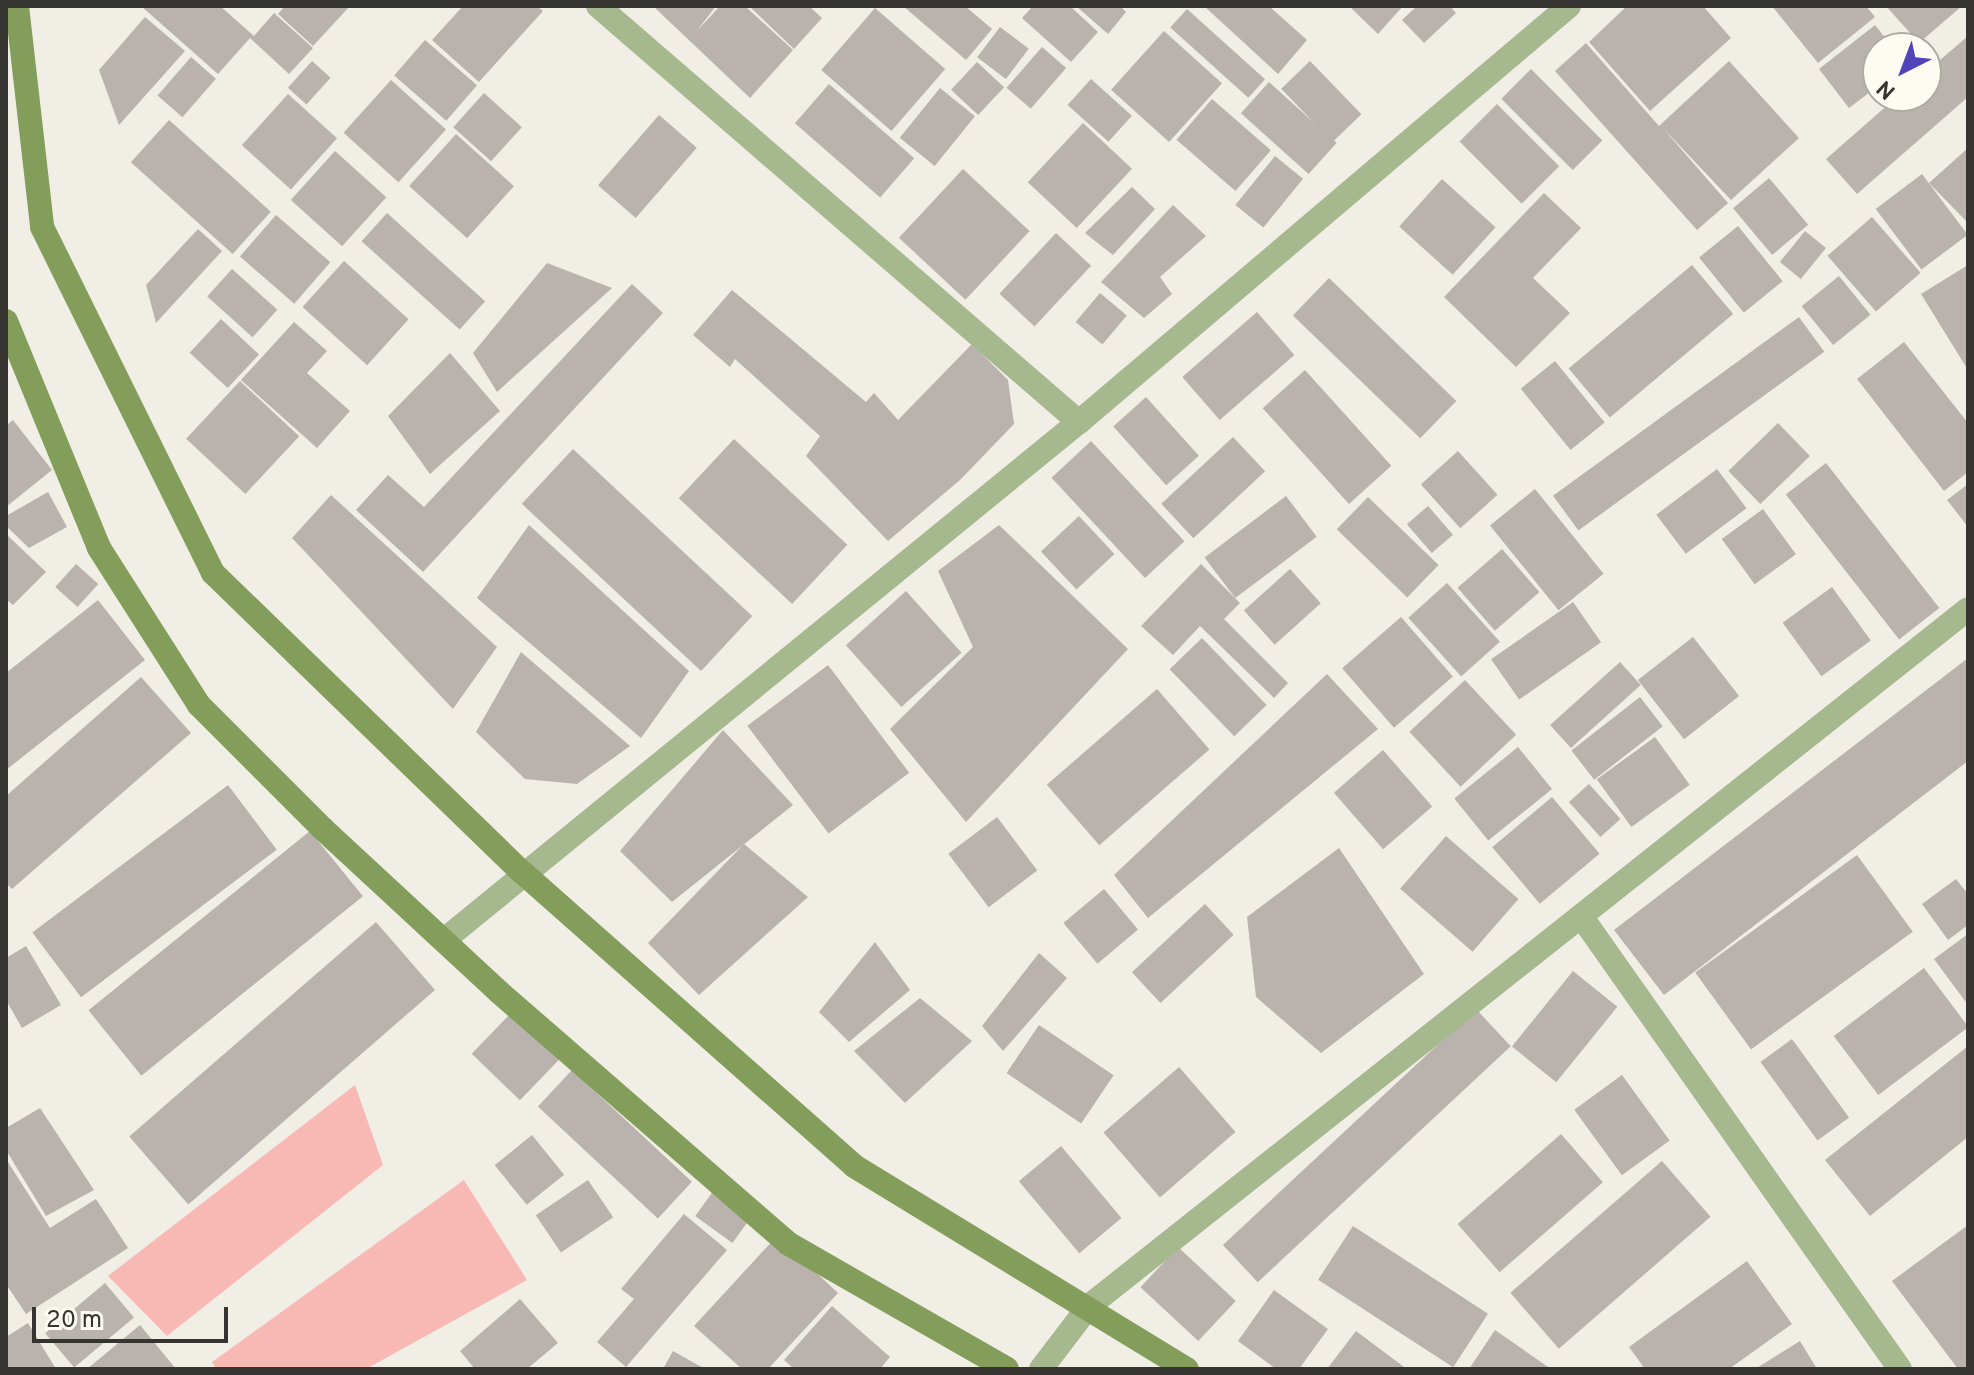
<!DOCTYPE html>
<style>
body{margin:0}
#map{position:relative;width:1974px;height:1375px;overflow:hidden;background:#f1eee5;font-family:Overpass,sans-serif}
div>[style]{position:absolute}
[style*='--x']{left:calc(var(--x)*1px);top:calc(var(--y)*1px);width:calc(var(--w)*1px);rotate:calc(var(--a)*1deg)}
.green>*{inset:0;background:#f8b9b4}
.building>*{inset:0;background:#bab2ad;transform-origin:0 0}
.street>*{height:24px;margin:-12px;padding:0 12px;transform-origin:12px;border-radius:12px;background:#a6b88d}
.secondary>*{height:24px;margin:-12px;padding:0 12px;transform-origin:12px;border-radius:12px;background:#839d5b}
span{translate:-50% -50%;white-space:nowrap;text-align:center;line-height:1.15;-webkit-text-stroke:7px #fefbf2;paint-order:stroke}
.frame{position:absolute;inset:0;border:8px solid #353431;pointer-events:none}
.north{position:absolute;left:1862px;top:32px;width:80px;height:80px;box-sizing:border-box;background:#fefbf2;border:2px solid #aeaba5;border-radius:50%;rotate:222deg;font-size:22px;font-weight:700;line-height:32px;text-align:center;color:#353431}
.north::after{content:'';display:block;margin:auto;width:28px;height:36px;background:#5144bb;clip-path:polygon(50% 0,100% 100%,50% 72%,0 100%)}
.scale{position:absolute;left:32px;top:1307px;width:196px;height:36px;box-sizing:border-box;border:4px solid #353431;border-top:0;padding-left:10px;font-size:24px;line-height:28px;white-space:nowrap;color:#353431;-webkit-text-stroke:6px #fefbf2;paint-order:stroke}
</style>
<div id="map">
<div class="green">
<div style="clip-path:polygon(355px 1085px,383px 1165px,167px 1336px,108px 1276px)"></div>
<div style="clip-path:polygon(464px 1180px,527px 1280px,366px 1369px,216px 1369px,212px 1362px)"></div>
</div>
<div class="building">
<div style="clip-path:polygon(141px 6px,220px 6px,254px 36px,274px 13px,313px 48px,289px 74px,250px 38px,218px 74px)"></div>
<div style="clip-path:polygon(285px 6px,350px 6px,313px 46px,278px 14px)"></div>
<div style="clip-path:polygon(463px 6px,537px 6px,543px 11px,479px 82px,432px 40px)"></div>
<div style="clip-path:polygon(653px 6px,716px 6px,696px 32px,720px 6px,745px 6px,793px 50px,750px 98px)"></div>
<div style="clip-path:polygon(749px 6px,809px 6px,822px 18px,794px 49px)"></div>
<div style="clip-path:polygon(903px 6px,965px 6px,992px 29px,966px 60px)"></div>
<div style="clip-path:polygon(1033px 6px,1070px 6px,1098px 32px,1071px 62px,1022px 18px)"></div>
<div style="clip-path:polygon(1076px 6px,1120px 6px,1126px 12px,1108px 34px)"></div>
<div style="clip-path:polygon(1204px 6px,1269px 6px,1307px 40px,1278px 74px)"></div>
<div style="clip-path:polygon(1349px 6px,1403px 6px,1378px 34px)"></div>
<div style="clip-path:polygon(1417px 6px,1450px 6px,1456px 13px,1424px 43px,1402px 20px)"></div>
<div style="clip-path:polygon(1627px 6px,1703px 6px,1731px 38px,1650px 111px,1589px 42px)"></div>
<div style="clip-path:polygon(1772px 6px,1866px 6px,1875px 17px,1818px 63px)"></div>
<div style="clip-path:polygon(1886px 6px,1962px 6px,1919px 43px)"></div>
<div style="left:875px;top:8px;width:93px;height:82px;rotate:41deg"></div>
<div style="left:1187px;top:9px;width:105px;height:25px;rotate:42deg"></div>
<div style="clip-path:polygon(145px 17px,185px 51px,119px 125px,99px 70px)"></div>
<div style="clip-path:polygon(1875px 25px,1893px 48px,1878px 48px,1878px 86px,1849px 108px,1819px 69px)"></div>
<div style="left:1000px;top:27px;width:36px;height:38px;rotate:37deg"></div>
<div style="left:1164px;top:31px;width:78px;height:79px;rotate:42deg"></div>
<div style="clip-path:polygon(1968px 36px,1968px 97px,1857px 194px,1826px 159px,1898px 96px,1926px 96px,1926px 72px)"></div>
<div style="left:425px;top:40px;width:69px;height:47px;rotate:41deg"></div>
<div style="clip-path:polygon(1586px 43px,1659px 126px,1729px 61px,1799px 138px,1731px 200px,1662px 127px,1728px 203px,1697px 230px,1555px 71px)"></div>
<div style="left:1042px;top:47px;width:32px;height:54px;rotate:41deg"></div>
<div style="left:191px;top:57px;width:33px;height:51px;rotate:41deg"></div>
<div style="left:312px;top:61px;width:25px;height:36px;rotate:42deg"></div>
<div style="left:1310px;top:61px;width:74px;height:40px;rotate:46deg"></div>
<div style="left:977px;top:62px;width:37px;height:38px;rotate:43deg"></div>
<div style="left:1531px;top:69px;width:101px;height:42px;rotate:45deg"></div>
<div style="left:1091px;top:79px;width:55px;height:35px;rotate:42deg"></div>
<div style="left:391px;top:80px;width:74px;height:71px;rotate:42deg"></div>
<div style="left:1269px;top:82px;width:91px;height:42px;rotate:42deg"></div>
<div style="left:829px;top:84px;width:113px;height:52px;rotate:41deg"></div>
<div style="left:940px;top:88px;width:45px;height:64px;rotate:39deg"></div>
<div style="left:484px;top:93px;width:51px;height:46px;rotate:42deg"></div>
<div style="left:288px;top:94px;width:66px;height:69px;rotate:42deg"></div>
<div style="left:1212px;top:99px;width:78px;height:54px;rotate:41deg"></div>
<div style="left:1497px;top:104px;width:88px;height:53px;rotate:45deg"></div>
<div style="left:659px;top:115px;width:50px;height:93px;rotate:41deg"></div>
<div style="left:169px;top:120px;width:137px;height:57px;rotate:42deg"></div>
<div style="left:1083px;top:123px;width:67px;height:81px;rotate:43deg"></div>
<div style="left:456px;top:134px;width:78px;height:70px;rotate:42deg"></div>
<div style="clip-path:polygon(1968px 148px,1968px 223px,1929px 183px)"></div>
<div style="left:335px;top:151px;width:69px;height:66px;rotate:42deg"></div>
<div style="left:1275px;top:156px;width:36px;height:63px;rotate:39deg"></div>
<div style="left:963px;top:169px;width:91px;height:94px;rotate:43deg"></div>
<div style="left:1922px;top:174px;width:76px;height:58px;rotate:53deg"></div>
<div style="left:1769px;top:178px;width:61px;height:47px;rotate:50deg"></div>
<div style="left:1442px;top:179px;width:72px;height:64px;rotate:42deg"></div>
<div style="clip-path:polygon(1132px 187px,1155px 209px,1113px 255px,1085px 233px)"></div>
<div style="clip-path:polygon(1544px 193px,1581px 228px,1533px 278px,1570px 313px,1516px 367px,1444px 297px)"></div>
<div style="clip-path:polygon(1173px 205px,1206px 236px,1160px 277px,1172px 294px,1144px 318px,1101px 282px)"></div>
<div style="left:387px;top:213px;width:132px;height:38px;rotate:42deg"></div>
<div style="left:276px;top:215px;width:72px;height:55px;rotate:41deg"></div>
<div style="left:1872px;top:217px;width:74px;height:59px;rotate:49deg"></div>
<div style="left:1738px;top:226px;width:71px;height:50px;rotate:51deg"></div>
<div style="clip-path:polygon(198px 229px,222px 251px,156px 323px,146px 285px)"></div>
<div style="left:1805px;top:231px;width:27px;height:40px;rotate:39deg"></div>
<div style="left:1056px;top:233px;width:48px;height:83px;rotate:43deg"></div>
<div style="left:344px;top:261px;width:87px;height:62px;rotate:42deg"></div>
<div style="clip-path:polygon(547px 263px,612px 288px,497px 392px,473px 353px)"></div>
<div style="left:1692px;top:265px;width:64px;height:161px;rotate:50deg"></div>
<div style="clip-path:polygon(1968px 265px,1968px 370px,1921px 294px)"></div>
<div style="left:232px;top:269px;width:61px;height:37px;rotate:42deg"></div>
<div style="left:1839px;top:276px;width:50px;height:48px;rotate:51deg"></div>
<div style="left:1329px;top:278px;width:177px;height:52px;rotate:44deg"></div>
<div style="clip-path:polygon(632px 284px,663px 313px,423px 572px,356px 510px,388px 475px,424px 507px)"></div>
<div style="clip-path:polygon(732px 290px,866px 402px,874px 393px,898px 420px,972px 344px,1008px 380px,1014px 424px,960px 480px,888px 541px,806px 456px,820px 436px,735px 359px,730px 367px,693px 335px)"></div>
<div style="left:1100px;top:293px;width:35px;height:38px;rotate:40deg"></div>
<div style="left:1257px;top:312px;width:57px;height:99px;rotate:49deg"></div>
<div style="left:1799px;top:317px;width:43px;height:304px;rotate:54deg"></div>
<div style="left:221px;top:319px;width:52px;height:46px;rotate:43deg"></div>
<div style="clip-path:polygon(294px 322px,327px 351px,307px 373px,350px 411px,317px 448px,241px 380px)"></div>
<div style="clip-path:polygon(1904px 342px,1968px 423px,1968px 472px,1944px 491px,1857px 379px)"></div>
<div style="clip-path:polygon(450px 353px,500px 411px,430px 474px,388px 416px)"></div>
<div style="left:1555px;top:361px;width:79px;height:44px;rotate:51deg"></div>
<div style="left:1305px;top:370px;width:129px;height:57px;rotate:48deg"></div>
<div style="left:240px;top:381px;width:81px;height:79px;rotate:43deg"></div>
<div style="left:1146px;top:397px;width:79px;height:44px;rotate:48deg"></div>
<div style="clip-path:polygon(13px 420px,52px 470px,6px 507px,6px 426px)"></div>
<div style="left:1778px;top:423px;width:46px;height:69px;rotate:46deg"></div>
<div style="left:1233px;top:437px;width:47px;height:98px;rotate:47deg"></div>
<div style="left:734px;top:439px;width:155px;height:81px;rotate:43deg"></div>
<div style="left:1091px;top:441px;width:137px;height:54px;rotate:47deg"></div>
<div style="left:573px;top:449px;width:245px;height:75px;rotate:43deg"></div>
<div style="left:1458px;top:451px;width:59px;height:50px;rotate:48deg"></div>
<div style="left:1826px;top:463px;width:184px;height:51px;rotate:52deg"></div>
<div style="left:1717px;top:469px;width:49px;height:76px;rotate:53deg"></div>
<div style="clip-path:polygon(1968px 484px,1968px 527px,1947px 500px)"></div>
<div style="left:1535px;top:489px;width:109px;height:58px;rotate:51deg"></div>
<div style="clip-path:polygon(48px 492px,67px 527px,29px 548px,6px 526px,6px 516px)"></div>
<div style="clip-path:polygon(331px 495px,497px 647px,453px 709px,292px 538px)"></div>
<div style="left:1286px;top:496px;width:51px;height:102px;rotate:53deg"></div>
<div style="left:1368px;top:497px;width:98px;height:45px;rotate:44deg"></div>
<div style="left:1428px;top:506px;width:38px;height:28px;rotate:49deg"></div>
<div style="left:1763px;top:509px;width:56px;height:51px;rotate:54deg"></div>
<div style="left:1079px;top:516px;width:52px;height:52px;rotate:47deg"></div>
<div style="clip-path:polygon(529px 525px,689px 671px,641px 738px,477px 598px)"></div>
<div style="clip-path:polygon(999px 525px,1128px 649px,966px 822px,890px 729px,973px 647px,938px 571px)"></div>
<div style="clip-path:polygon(6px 534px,46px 572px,13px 605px,6px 599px)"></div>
<div style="left:1502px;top:549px;width:57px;height:59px;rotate:49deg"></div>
<div style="left:76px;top:564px;width:30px;height:31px;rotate:42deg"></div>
<div style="clip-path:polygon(1201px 564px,1240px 603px,1224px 619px,1288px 683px,1274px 698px,1200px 626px,1173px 655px,1141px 626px)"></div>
<div style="left:1290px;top:569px;width:46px;height:62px;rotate:48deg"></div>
<div style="left:1447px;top:583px;width:79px;height:52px;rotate:48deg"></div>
<div style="left:1832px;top:587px;width:66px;height:61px;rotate:54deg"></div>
<div style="left:906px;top:591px;width:83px;height:81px;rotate:48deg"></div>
<div style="clip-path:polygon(98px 600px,145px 660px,6px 770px,6px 673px)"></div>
<div style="left:1573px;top:602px;width:49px;height:100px;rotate:55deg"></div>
<div style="left:1401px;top:617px;width:79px;height:78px;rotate:49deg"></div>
<div style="left:1693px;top:637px;width:75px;height:70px;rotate:52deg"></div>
<div style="left:1202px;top:638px;width:93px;height:45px;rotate:46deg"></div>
<div style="clip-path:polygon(521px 652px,630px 746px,577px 784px,525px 779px,476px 732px)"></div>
<div style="clip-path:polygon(1968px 658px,1968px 761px,1664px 995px,1614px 930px)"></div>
<div style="left:1620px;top:662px;width:31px;height:94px;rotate:48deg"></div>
<div style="left:828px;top:665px;width:135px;height:101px;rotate:53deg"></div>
<div style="clip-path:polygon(1327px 674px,1378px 729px,1148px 918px,1114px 875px)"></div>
<div style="clip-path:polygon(141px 677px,191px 733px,12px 889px,6px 883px,6px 796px)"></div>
<div style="left:1465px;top:680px;width:75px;height:76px;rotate:47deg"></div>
<div style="left:1157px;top:689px;width:80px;height:146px;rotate:49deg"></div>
<div style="left:1640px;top:697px;width:37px;height:87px;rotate:52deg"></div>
<div style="clip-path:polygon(723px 730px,793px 805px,672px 902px,620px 851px)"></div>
<div style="left:1655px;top:737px;width:59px;height:72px;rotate:54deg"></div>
<div style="left:1518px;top:747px;width:54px;height:82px;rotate:51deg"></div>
<div style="left:1383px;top:750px;width:75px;height:65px;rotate:49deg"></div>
<div style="left:1589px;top:784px;width:47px;height:27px;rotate:48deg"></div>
<div style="left:228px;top:785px;width:81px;height:245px;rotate:53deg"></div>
<div style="left:1552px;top:797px;width:74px;height:78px;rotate:50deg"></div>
<div style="left:997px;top:817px;width:67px;height:61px;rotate:53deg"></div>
<div style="left:310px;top:831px;width:84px;height:285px;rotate:51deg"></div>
<div style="left:1446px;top:836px;width:96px;height:70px;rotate:41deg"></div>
<div style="clip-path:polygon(744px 844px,808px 897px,699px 995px,648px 943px)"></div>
<div style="clip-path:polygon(1339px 848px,1424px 974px,1321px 1053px,1256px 997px,1247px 917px)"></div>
<div style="left:1857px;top:855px;width:95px;height:200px;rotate:54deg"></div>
<div style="clip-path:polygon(1956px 879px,1968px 894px,1968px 925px,1948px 940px,1922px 904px)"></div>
<div style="left:1104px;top:889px;width:53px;height:53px;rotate:50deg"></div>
<div style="left:1205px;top:904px;width:42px;height:100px;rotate:47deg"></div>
<div style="left:376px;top:922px;width:90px;height:327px;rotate:49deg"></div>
<div style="clip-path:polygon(1968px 934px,1968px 1005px,1934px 959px)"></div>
<div style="clip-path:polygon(875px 942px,910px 990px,849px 1042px,819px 1012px)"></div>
<div style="clip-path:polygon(26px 946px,61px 1005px,22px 1028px,6px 1000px,6px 958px)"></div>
<div style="clip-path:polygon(1039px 953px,1067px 978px,1003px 1051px,982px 1026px)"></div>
<div style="left:1924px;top:968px;width:74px;height:113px;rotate:53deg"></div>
<div style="left:1573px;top:971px;width:57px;height:97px;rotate:39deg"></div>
<div style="clip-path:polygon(920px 998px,972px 1041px,905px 1103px,854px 1051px)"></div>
<div style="left:1476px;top:1009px;width:51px;height:346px;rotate:47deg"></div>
<div style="left:512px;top:1012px;width:67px;height:58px;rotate:44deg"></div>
<div style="left:1039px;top:1025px;width:90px;height:58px;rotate:34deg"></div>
<div style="left:1792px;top:1039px;width:97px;height:39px;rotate:54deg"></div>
<div style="clip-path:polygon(1968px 1046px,1968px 1137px,1870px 1216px,1825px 1160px)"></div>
<div style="left:1179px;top:1067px;width:86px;height:100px;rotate:49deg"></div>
<div style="left:572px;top:1070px;width:164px;height:50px;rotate:43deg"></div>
<div style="left:1622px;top:1075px;width:81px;height:59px;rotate:54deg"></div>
<div style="clip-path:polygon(40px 1108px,94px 1190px,46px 1216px,6px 1150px,6px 1128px)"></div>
<div style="left:1561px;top:1134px;width:64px;height:137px;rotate:49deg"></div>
<div style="left:532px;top:1135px;width:51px;height:48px;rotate:51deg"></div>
<div style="left:1061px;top:1146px;width:94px;height:55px;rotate:50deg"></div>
<div style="clip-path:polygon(6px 1159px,50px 1228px,96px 1199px,128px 1248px,26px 1314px,6px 1284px)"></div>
<div style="left:1662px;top:1161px;width:74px;height:201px;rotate:49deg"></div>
<div style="left:588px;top:1180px;width:45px;height:63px;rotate:56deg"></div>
<div style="left:714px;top:1190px;width:46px;height:32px;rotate:36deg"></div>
<div style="clip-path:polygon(684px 1214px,727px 1250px,626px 1367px,597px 1342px,634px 1299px,621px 1289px)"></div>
<div style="clip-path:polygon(1968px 1225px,1968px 1369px,1958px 1369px,1892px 1281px)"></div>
<div style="left:1353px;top:1226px;width:161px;height:64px;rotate:33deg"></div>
<div style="clip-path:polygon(777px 1236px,838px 1293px,768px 1369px,742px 1369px,694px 1326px)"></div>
<div style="left:1178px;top:1247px;width:79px;height:55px;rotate:43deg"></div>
<div style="clip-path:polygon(1747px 1261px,1792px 1324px,1729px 1369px,1645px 1369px,1629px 1347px)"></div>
<div style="left:105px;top:1283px;width:45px;height:78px;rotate:50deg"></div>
<div style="clip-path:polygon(1274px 1290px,1328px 1329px,1299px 1369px,1276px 1369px,1238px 1341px)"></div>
<div style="clip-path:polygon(520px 1299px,558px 1343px,527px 1369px,475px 1369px,460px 1351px)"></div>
<div style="clip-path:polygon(832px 1306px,890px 1357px,880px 1369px,794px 1369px,784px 1360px)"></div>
<div style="clip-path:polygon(28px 1323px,56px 1369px,6px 1369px,6px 1337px)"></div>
<div style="clip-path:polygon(140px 1325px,176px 1369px,87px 1369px)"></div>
<div style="clip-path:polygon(1495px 1330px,1551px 1369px,1469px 1369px)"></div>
<div style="clip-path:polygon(1356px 1331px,1404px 1367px,1403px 1369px,1327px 1369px)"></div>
<div style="clip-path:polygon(1800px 1341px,1817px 1369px,1755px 1369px)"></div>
<div style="clip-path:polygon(673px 1351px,705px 1369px,663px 1369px)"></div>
</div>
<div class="street">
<div style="--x:598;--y:6;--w:636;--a:40.86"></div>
<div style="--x:1581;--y:916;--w:554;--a:54.85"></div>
<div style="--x:444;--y:940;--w:819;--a:-39.21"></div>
<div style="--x:1079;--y:422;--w:643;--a:-40.33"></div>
<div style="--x:1041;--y:1369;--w:79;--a:-52.7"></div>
<div style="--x:1089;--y:1306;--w:1122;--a:-38.41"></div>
</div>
<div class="secondary">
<div style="--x:17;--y:6;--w:222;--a:83.5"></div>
<div style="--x:42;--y:227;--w:386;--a:63.7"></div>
<div style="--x:213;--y:573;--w:430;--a:44.1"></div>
<div style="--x:522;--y:872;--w:443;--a:41.5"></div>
<div style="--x:854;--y:1166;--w:390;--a:31.4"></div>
<div style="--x:6;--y:321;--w:245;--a:67.7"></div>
<div style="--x:99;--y:548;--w:186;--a:57.5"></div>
<div style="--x:199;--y:705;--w:175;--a:45"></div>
<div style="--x:323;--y:829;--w:240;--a:42.8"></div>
<div style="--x:499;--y:992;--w:384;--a:41"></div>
<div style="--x:789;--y:1244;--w:251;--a:29.8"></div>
</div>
<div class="frame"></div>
<div class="north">N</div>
<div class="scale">20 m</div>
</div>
